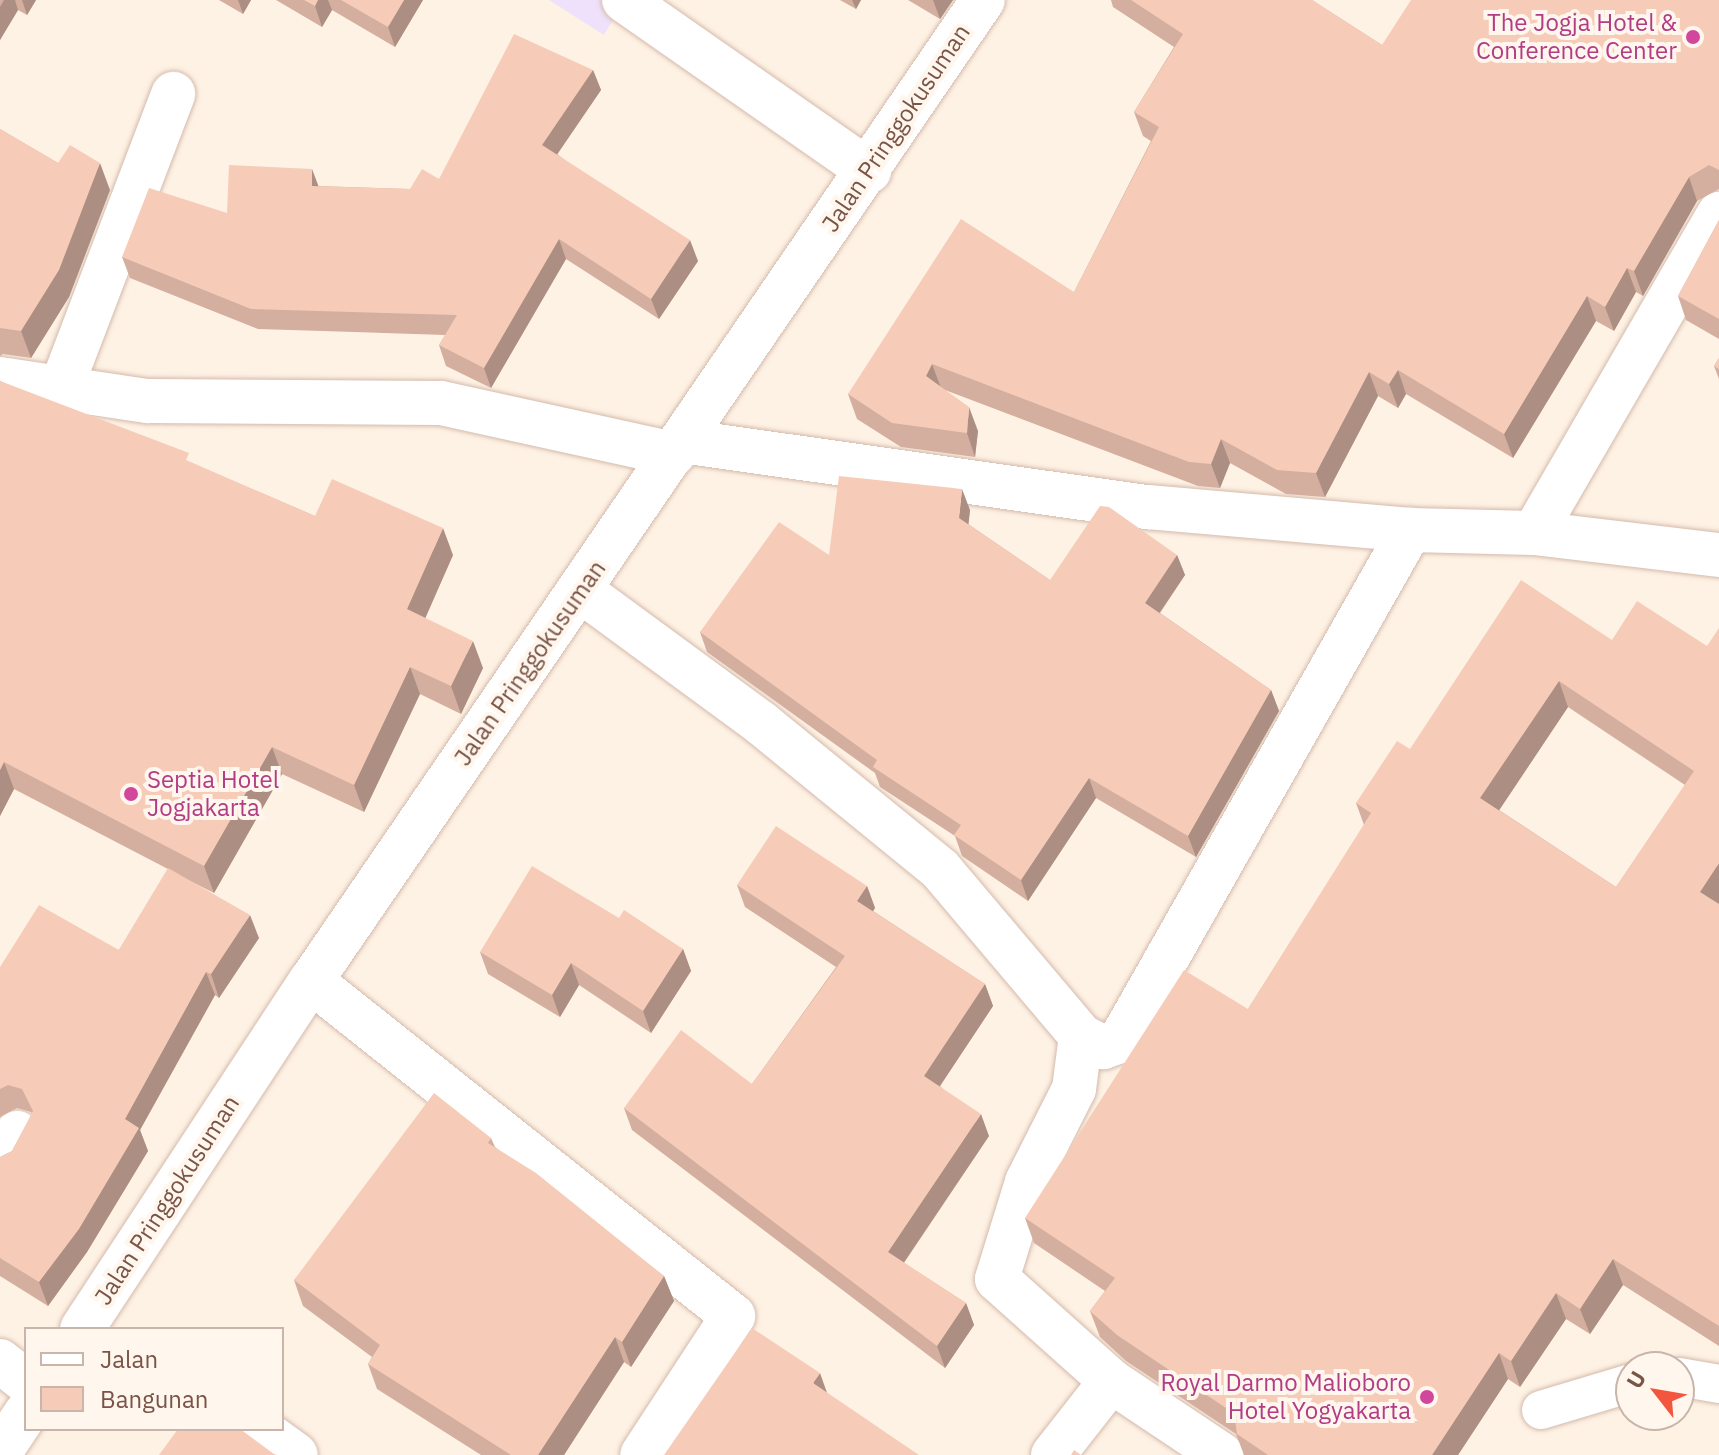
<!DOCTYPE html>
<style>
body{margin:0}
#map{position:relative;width:1719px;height:1455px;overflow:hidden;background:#fef2e4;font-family:"IBM Plex Sans",sans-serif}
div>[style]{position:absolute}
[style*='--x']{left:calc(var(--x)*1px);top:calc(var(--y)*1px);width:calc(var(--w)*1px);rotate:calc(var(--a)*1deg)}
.education>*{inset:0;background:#efe1fb}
.roads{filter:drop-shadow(0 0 2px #d4baac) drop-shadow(0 0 2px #d4baac)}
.lane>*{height:38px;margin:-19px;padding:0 19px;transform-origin:19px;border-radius:19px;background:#fff}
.street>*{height:44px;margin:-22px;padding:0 22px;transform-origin:22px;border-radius:22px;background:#fff}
.secondary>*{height:44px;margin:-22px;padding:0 22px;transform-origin:22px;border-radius:22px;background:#fff}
.wall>*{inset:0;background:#d4af9f}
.shaded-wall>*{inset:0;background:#ac8f82}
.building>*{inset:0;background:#f6ccb9}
.dots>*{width:22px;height:22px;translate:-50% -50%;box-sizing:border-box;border:4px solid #fff6ed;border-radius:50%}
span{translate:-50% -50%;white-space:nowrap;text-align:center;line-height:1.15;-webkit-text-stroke:8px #fff6ed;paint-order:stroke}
.hotel-label{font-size:24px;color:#b23c85}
.right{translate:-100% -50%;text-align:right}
.left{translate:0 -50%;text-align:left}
.street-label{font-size:24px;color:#7a5447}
.legend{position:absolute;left:24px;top:1327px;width:260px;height:104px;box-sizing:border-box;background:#fff6ed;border:2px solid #cab5ab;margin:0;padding:10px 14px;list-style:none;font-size:24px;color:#7a5447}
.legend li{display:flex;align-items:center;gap:16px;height:40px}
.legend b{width:40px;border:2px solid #cab5ab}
.north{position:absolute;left:1615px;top:1351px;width:80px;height:80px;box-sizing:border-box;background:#fff6ed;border:2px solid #cab5ab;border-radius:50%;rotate:301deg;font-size:22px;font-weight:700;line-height:32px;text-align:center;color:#7a5447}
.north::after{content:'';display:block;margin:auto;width:28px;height:36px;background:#f3563f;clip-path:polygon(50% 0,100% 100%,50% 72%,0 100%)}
</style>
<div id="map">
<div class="education">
<div style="clip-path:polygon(549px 0,625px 0,604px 35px)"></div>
</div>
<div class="roads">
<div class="lane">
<div style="--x:1679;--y:1377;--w:41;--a:9.9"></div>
<div style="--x:1541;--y:1410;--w:94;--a:-16.7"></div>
</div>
<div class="street">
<div style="--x:624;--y:0;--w:299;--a:34.9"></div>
<div style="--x:0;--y:379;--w:150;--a:8.5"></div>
<div style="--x:148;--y:401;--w:293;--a:0.4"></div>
<div style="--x:441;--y:403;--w:238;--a:12.4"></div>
<div style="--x:61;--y:388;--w:315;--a:-69.1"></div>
<div style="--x:682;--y:441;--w:471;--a:8.1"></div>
<div style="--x:1148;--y:507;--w:263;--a:5"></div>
<div style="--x:1410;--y:530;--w:124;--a:1.4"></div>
<div style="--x:1534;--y:533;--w:186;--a:6.8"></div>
<div style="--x:1534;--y:533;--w:369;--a:-59.9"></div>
<div style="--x:580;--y:590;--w:225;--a:36.3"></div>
<div style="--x:761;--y:723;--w:231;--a:39.2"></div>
<div style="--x:940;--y:869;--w:219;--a:49.8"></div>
<div style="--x:1081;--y:1036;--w:25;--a:27"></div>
<div style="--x:1103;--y:1047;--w:18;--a:-19"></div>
<div style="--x:1120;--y:1041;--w:588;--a:-60.42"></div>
<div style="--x:311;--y:981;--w:539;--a:38.44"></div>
<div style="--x:733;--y:1316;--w:166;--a:123.2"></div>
<div style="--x:0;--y:1161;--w:33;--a:-59"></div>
<div style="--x:0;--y:1361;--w:33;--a:38"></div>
<div style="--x:1111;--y:1381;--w:133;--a:33.7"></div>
<div style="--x:260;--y:1429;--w:44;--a:35.8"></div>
<div style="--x:1053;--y:1455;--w:94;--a:-51.9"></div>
<div style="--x:1111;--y:1381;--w:153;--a:-138.2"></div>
<div style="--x:997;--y:1279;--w:102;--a:-72.8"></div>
<div style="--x:1027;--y:1182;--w:104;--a:-63.2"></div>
<div style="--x:1074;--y:1089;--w:53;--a:-82.5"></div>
</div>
<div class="secondary">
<div style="--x:82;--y:1329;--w:417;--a:-56.7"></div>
<div style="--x:311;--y:981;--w:1189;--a:-55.59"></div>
<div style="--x:0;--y:1452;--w:47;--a:-56.3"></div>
</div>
</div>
<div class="wall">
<div style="clip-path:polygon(0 0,36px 0,27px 15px,18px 10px,0 40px)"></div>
<div style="clip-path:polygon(219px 0,251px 0,243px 14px)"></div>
<div style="clip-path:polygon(276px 0,423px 0,395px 47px,332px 10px,322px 27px)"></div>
<div style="clip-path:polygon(840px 0,861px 0,856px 9px)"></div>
<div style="clip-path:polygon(908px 0,953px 0,940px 19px)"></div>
<div style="clip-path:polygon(1111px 0,1312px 0,1382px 45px,1719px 0,1719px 189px,1697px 201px,1643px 296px,1636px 292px,1614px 331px,1596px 321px,1513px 458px,1406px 394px,1398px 408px,1378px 396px,1325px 497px,1286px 494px,1230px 463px,1220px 488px,1198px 486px,945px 390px,978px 431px,975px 457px,901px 447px,857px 419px,848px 394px,1074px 292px,1151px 141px,1143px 136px,1134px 112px,1174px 47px,1113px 7px)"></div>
<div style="clip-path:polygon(593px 70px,601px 90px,557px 154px,698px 261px,659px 319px,566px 259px,491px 388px,446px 366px,439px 345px,445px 335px,258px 329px,130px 278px,122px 257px,227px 213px,318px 186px,410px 189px,439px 179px)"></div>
<div style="clip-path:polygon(0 129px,58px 163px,110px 190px,69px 297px,31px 358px,3px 354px,0 356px)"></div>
<div style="clip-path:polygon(1719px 220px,1719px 339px,1686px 320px,1678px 296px)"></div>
<div style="clip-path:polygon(1719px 358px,1719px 379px,1714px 366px)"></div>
<div style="clip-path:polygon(0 381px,315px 516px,453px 555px,425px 618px,483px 668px,461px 714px,420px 694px,364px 812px,282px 774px,214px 893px,192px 882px,259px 938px,219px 998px,215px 995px,140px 1130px,148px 1151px,87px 1252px,48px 1306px,0 1276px,0 1157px,12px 1151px,32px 1114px,31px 1112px,17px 1108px,0 1117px,0 967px,119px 950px,168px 869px,14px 789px,0 816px)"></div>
<div style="clip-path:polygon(970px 510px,968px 524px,1050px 580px,1177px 555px,1185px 575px,1160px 613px,1271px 690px,1279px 711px,1196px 857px,1096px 798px,1028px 901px,962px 856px,955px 836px,880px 787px,875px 773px,707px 652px,700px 632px,829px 555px)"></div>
<div style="clip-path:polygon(evenodd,1612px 640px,1707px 646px,1719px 904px,1719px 1346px,1623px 1285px,1590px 1334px,1566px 1319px,1520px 1387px,1508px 1379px,1458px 1455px,1244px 1455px,1236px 1434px,1126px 1361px,1100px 1337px,1090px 1311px,1105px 1291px,1034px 1243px,1025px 1218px,1248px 1009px,1364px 825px,1356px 803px,1410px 749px,1612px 640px,1568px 707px,1685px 785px,1616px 887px,1499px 810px,1568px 707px)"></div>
<div style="clip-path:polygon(737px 885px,867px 886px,875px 908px,873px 911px,985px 984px,993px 1006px,940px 1086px,989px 1136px,904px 1263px,966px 1303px,974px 1325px,945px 1368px,632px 1130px,624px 1108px,752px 1084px,836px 967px,745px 907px)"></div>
<div style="clip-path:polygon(619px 918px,683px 949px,691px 971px,651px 1033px,579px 985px,560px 1017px,488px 974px,480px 952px)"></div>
<div style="clip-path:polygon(491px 1138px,495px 1147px,664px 1276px,674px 1301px,631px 1367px,624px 1362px,564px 1455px,481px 1455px,377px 1389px,368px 1364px,372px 1357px,303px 1306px,294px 1280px)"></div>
</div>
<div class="shaded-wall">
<div style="clip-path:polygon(4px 0,15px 0,18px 10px,0 40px,0 7px)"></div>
<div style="clip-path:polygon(22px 0,36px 0,27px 15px)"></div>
<div style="clip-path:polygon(238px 0,251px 0,243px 14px)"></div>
<div style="clip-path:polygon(318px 0,328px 0,332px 10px,322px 27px,315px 6px)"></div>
<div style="clip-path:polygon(404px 0,423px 0,395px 47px,388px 27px)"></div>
<div style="clip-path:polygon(852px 0,861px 0,856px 9px)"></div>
<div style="clip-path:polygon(933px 0,953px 0,940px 19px)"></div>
<div style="clip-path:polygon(593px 70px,601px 90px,550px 165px,542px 145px)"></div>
<div style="clip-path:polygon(100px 163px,110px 190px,69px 297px,31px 358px,21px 331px)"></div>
<div style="clip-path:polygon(312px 169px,320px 190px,312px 186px)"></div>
<div style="clip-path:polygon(1689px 177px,1697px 201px,1643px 296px,1634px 271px)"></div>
<div style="clip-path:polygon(559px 239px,566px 259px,491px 388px,484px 368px)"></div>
<div style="clip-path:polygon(690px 240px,698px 261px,659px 319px,651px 299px)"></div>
<div style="clip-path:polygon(1627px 268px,1636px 292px,1614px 331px,1605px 307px)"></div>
<div style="clip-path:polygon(1587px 296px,1596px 321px,1513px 458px,1504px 434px)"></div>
<div style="clip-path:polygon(932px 364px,941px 388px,926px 376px)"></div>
<div style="clip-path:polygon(1398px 370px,1406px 394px,1398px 408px,1389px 384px)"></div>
<div style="clip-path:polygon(1369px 372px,1378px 396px,1325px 497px,1316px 473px)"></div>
<div style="clip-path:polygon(969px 407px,978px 431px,975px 457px,967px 433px)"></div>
<div style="clip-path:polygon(1221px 439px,1230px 463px,1220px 488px,1211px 464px)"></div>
<div style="clip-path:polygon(962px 489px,970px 510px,967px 539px,959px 518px)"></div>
<div style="clip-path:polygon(443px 528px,453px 555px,417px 637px,407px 609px)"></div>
<div style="clip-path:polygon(1177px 555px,1185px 575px,1152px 624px,1145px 603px)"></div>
<div style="clip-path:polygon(473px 641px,483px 668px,461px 714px,451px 686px)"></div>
<div style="clip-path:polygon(410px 667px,420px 694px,364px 812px,354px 785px)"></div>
<div style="clip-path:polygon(1559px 681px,1568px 707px,1490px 824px,1480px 798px)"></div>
<div style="clip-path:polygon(1271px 690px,1279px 711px,1196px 857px,1188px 836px)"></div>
<div style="clip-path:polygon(272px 747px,282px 774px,214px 893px,204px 866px)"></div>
<div style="clip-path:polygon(4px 762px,14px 789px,0 816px,0 770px)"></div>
<div style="clip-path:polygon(1089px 778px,1096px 798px,1028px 901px,1021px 880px)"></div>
<div style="clip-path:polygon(1719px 863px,1719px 903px,1709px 918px,1700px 892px)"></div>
<div style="clip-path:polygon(867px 886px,875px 908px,865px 923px,857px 901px)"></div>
<div style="clip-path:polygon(250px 915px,259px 938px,219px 998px,211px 974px)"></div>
<div style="clip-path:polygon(683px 949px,691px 971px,651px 1033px,643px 1011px)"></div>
<div style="clip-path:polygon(571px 963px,579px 985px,560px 1017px,552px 995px)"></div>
<div style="clip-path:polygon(206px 972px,215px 995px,140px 1130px,148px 1151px,87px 1252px,48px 1306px,39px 1282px,125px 1119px)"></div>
<div style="clip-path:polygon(985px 984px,993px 1006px,932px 1098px,924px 1076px)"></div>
<div style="clip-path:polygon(981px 1114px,989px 1136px,896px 1274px,888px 1252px)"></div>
<div style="clip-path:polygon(1613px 1259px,1623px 1285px,1590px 1334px,1580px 1309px)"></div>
<div style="clip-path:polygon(664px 1276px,674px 1301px,631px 1367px,622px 1342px)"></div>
<div style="clip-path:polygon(1556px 1293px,1566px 1319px,1520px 1387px,1511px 1361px)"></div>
<div style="clip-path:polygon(966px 1303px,974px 1325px,945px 1368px,937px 1346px)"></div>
<div style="clip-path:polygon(615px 1337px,624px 1362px,564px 1455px,538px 1455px)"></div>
<div style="clip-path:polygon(1499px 1353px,1508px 1379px,1458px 1455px,1432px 1455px)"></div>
<div style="clip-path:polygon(820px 1373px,831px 1404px,813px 1383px)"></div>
</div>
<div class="building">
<div style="clip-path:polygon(304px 0,318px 0,315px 6px)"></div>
<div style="clip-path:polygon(341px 0,404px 0,388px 27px)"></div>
<div style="clip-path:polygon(1131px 0,1312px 0,1382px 45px,1411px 0,1719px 0,1719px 170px,1709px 165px,1689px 177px,1634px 271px,1627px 268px,1605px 307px,1587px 296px,1504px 434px,1398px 370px,1389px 384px,1369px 372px,1316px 473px,1277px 470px,1221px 439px,1211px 464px,1189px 462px,932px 364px,926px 376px,969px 407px,967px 433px,892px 423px,848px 394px,961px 219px,1074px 292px,1159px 127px,1134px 112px,1183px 34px)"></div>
<div style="clip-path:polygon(514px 34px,593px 70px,542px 145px,690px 240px,651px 299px,559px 239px,484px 368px,439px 345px,457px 315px,251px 309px,122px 257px,149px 188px,227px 213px,229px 165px,312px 169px,312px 186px,410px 189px,422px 169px,439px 179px)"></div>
<div style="clip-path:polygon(0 129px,58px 163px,70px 145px,100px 163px,59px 270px,21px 331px,0 328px)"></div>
<div style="clip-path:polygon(1719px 220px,1719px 319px,1678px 296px)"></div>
<div style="clip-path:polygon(1719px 358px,1719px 369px,1714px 366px)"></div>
<div style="clip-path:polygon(0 381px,189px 453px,186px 460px,315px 516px,332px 479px,443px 528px,407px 609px,473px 641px,451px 686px,410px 667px,354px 785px,272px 747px,204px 866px,4px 762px,0 770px)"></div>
<div style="clip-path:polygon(839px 476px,962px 489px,959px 518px,1050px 580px,1100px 506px,1109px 507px,1177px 555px,1145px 603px,1271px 690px,1188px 836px,1089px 778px,1021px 880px,954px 835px,961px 825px,873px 767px,877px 760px,700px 632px,779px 522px,829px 555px)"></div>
<div style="clip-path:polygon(evenodd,1521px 580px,1612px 640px,1637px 601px,1707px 646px,1719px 628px,1719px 863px,1700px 892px,1719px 904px,1719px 1326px,1613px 1259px,1580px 1309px,1556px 1293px,1511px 1361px,1499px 1353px,1432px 1455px,1268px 1455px,1237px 1434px,1235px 1419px,1226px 1408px,1117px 1335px,1090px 1311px,1115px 1278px,1025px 1218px,1184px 970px,1248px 1009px,1371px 813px,1356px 803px,1397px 741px,1410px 749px,1521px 580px,1559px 681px,1694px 771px,1616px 887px,1480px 798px,1559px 681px)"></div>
<div style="clip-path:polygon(776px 826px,867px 886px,857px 901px,985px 984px,924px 1076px,981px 1114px,888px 1252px,966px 1303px,937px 1346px,624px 1108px,681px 1030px,752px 1084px,845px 956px,737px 885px)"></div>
<div style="clip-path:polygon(532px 866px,619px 918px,624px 910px,683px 949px,643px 1011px,571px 963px,552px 995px,480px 952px)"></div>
<div style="clip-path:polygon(168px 868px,250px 915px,211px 974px,206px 972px,125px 1119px,139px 1128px,79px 1229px,39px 1282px,0 1258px,0 1157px,12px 1151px,33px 1111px,22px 1089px,8px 1085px,0 1089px,0 967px,39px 905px,119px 950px)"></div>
<div style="clip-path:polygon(434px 1093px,491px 1138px,488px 1143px,536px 1173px,664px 1276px,622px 1342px,615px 1337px,538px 1455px,511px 1455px,368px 1364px,380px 1345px,294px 1280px)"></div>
<div style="clip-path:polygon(752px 1328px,820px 1373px,813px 1383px,919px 1455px,664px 1455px)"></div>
<div style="clip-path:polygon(178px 1429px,240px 1429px,274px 1454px,278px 1455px,159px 1455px)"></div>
<div style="clip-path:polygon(1074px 1450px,1081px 1455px,1071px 1455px)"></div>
</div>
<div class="dots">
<div style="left:1693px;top:37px;background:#d1479c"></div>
<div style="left:131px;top:794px;background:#d1479c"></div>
<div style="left:1427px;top:1397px;background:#d1479c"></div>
</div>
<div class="hotel-label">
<span class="right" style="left:1677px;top:37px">The Jogja Hotel &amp;<br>Conference Center</span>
<span class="left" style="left:147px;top:794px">Septia Hotel<br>Jogjakarta</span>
<span class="right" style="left:1411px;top:1397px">Royal Darmo Malioboro<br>Hotel Yogyakarta</span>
</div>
<div class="street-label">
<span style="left:896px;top:128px;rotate:-56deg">Jalan Pringgokusuman</span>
<span style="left:530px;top:663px;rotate:-55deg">Jalan Pringgokusuman</span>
<span style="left:167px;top:1200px;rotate:-57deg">Jalan Pringgokusuman</span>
</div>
<ul class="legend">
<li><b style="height:10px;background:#fff"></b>Jalan</li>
<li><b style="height:22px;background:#f6ccb9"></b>Bangunan</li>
</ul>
<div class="north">U</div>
</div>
